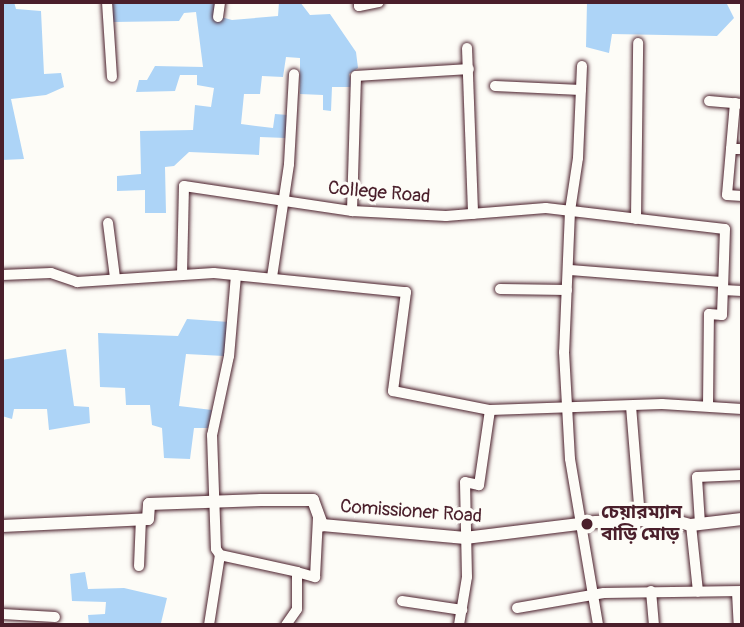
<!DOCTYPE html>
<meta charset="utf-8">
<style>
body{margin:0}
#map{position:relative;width:744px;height:627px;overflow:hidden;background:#fdfcf7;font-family:Pangolin,"Noto Sans Bengali",sans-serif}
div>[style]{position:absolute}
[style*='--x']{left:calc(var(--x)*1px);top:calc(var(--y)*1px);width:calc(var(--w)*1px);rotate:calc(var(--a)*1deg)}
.water>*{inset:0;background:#add4f7}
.roads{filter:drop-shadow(0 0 2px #4a1f2b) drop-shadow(0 0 2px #4a1f2b)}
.street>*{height:10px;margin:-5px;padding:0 5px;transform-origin:5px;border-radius:5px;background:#fdfcf7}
.secondary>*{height:12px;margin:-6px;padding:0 6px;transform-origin:6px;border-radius:6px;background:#fdfcf7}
.dots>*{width:19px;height:19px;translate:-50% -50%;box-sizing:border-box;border:4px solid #fdfcf7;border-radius:50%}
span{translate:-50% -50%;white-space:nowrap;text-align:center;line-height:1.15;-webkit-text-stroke:6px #fdfcf7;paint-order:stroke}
.street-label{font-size:19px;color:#4a1f2b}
.poi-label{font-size:19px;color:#4a1f2b;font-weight:700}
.left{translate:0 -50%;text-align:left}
.frame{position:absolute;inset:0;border:4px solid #4a1f2b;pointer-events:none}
</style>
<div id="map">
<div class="water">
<div style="clip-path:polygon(2px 2px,14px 2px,16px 9px,41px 11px,44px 74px,61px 73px,64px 87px,46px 95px,11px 99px,24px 159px,2px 160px)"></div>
<div style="clip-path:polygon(112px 2px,215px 2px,221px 17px,232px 20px,278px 16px,279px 2px,300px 2px,310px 15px,330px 14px,356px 52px,358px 68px,349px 74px,352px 87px,332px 87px,331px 111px,323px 110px,323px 95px,300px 94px,300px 58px,286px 57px,283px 77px,262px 76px,260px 94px,244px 94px,241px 124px,273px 128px,275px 114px,288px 115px,286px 138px,260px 137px,259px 155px,189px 152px,174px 166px,165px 167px,166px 213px,145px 213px,145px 190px,117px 191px,117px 176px,141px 174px,140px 131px,193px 130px,195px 105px,211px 107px,214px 88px,197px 85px,197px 75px,180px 75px,175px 91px,136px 92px,139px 80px,147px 80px,155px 66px,203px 67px,196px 12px,184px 13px,179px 21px,113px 22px)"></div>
<div style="clip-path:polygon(587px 2px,726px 2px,734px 18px,717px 36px,612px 34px,609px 53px,586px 47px)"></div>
<div style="clip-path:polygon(187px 319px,229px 322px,224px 356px,186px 354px,179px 406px,212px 410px,208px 428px,194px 428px,190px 459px,164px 458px,162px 428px,152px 425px,150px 405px,126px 405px,125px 388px,100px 387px,98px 333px,178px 336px)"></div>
<div style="clip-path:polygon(66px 349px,74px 406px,89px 407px,90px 423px,49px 430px,47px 409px,14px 409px,12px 419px,2px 416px,2px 360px)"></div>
<div style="clip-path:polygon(85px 572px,88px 589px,124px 588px,167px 598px,161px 623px,167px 625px,89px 625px,88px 615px,105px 614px,106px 602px,72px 601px,70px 574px)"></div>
</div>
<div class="roads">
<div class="street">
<div style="--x:107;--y:2;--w:75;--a:86.2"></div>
<div style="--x:359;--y:2;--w:4;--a:90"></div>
<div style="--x:359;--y:6;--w:20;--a:-11"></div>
<div style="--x:218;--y:17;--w:15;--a:-82"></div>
<div style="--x:467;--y:48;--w:166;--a:87.9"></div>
<div style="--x:582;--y:66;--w:92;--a:92.5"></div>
<div style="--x:578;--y:158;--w:54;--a:98.6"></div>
<div style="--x:570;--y:211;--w:141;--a:92.4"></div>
<div style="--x:564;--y:352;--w:107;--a:86.8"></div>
<div style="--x:570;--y:459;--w:168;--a:80.4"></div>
<div style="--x:495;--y:86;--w:86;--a:2.7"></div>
<div style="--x:709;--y:101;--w:33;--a:5"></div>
<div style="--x:735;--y:103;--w:46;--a:95"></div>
<div style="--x:731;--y:149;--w:11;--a:0"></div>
<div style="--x:731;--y:149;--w:46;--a:95"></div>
<div style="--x:727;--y:195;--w:15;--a:4"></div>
<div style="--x:352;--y:211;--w:135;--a:-88.3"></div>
<div style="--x:356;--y:76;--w:113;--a:-3.5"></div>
<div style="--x:636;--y:219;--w:176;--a:-89.3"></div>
<div style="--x:108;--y:223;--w:55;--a:82.7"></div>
<div style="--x:569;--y:270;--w:154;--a:4.5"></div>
<div style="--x:182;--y:274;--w:88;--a:-88.7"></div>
<div style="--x:184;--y:186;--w:170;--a:8.5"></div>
<div style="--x:352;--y:211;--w:94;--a:3"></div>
<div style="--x:446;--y:216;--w:100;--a:-4.6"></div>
<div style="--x:546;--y:208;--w:180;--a:6.7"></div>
<div style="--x:725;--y:229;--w:61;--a:91.9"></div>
<div style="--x:723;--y:290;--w:19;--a:3"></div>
<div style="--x:2;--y:275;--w:49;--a:-2.3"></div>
<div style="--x:51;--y:273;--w:28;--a:19"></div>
<div style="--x:77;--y:282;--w:137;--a:-3.8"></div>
<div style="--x:214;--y:273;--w:193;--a:5.7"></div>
<div style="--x:406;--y:292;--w:100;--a:97.5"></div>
<div style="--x:393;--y:391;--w:99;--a:11.1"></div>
<div style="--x:490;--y:410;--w:76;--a:98.3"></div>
<div style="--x:479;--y:485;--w:14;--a:-168"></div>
<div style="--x:465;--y:482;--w:95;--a:88.8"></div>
<div style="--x:467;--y:577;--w:49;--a:99.5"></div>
<div style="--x:236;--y:275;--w:81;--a:94.9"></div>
<div style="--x:229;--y:356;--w:81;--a:102.1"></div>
<div style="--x:212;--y:435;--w:114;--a:88"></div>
<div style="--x:216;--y:549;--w:7;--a:56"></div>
<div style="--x:220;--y:555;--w:79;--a:12.4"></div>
<div style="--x:272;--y:277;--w:114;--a:-81.4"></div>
<div style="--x:289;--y:164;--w:90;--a:-86.8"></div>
<div style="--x:500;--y:289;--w:67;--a:0.9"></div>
<div style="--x:708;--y:405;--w:91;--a:-89.4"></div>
<div style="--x:709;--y:314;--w:13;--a:4"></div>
<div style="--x:722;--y:315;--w:25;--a:-88"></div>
<div style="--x:631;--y:406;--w:113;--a:85.4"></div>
<div style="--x:490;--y:410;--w:172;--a:-2"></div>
<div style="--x:662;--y:404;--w:80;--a:3.6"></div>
<div style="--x:700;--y:524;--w:47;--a:-93.7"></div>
<div style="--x:697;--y:477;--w:45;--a:-2.5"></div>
<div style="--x:691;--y:525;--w:67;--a:84"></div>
<div style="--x:139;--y:566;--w:47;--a:-87.6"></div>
<div style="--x:651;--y:591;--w:34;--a:85"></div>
<div style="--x:737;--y:592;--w:33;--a:87"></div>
<div style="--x:402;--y:601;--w:61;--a:8.5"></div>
<div style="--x:517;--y:608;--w:88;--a:-9.8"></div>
<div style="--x:604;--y:593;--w:138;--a:-0.8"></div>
<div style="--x:2;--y:614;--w:53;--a:3.2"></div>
<div style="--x:209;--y:625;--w:71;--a:-81.1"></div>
<div style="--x:286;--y:625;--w:19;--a:-55"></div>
<div style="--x:297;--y:609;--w:37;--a:-90"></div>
<div style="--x:297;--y:572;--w:19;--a:16"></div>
<div style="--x:315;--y:577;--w:60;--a:-87.1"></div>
</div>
<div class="secondary">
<div style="--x:2;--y:526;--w:146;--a:-2.7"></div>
<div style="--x:148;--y:519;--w:15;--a:-86"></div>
<div style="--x:149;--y:504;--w:112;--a:-2"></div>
<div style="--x:261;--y:500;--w:52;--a:0"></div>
<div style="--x:313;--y:500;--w:27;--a:70"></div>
<div style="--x:322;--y:525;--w:144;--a:5.2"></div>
<div style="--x:465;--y:538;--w:132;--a:-7"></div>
<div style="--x:596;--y:522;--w:72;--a:-2.4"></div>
<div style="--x:668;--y:519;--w:24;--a:15"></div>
<div style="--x:691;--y:525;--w:51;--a:-6.7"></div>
</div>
</div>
<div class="dots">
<div style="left:587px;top:524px;background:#4a1f2b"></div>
</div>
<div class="street-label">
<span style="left:379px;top:193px;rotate:5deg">College Road</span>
<span style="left:411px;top:512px;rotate:4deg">Comissioner Road</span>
</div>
<div class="poi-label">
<span class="left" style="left:601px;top:524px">চেয়ারম্যান<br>বাড়ি মোড়</span>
</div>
<div class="frame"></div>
</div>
